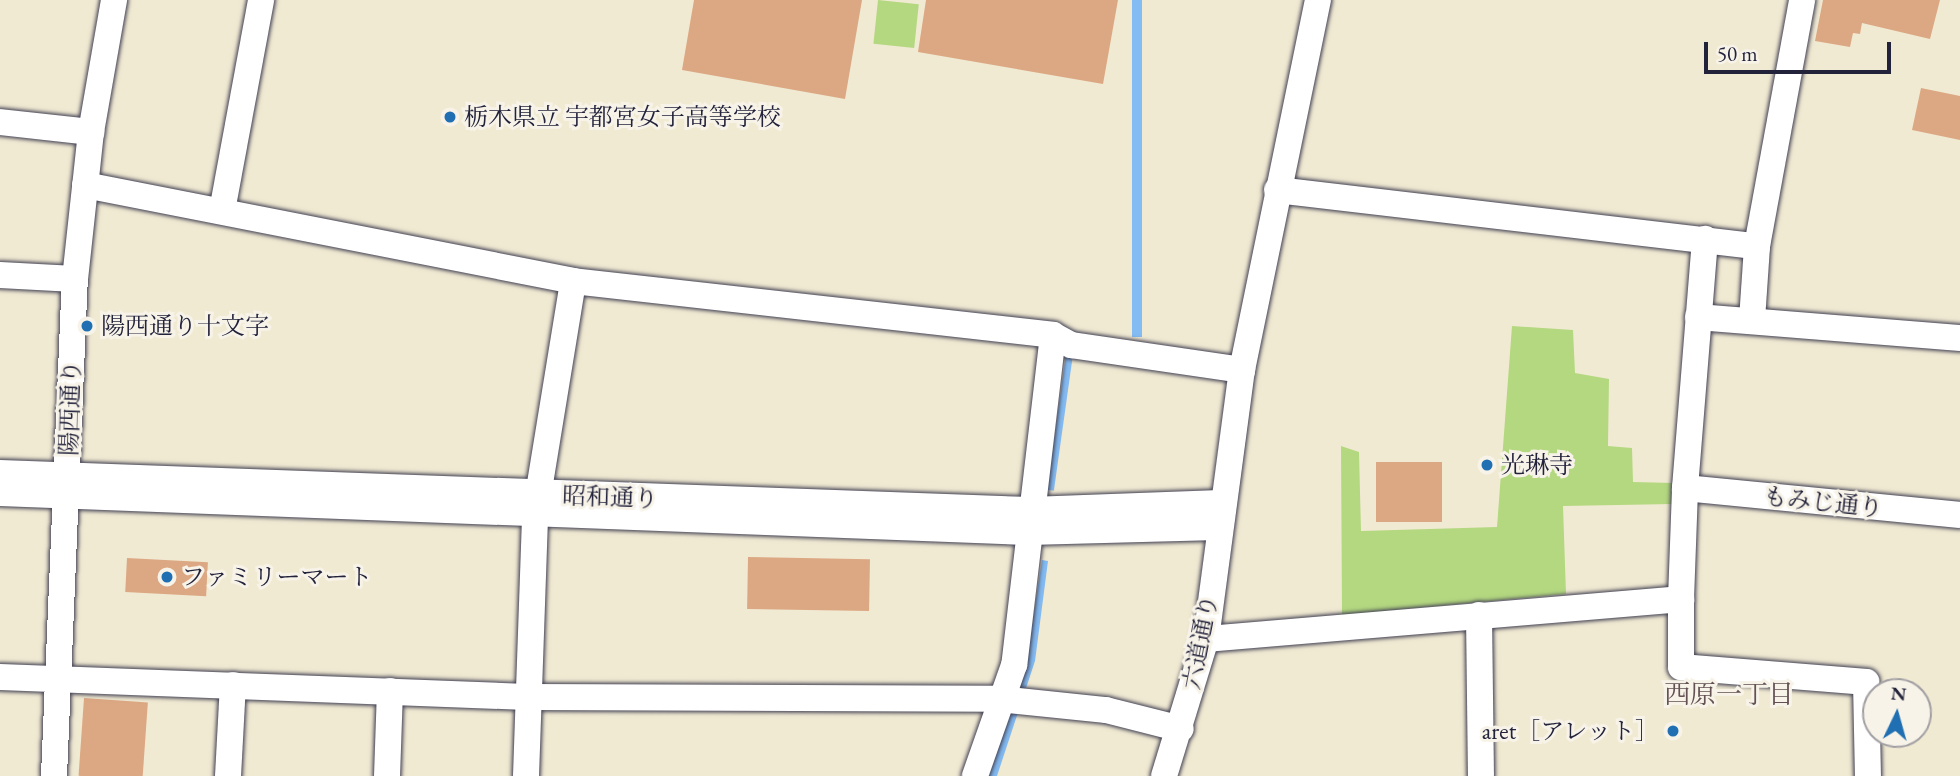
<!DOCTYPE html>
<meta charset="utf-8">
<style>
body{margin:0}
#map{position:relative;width:1960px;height:776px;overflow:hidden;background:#f1ead3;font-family:"EB Garamond","Noto Serif JP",serif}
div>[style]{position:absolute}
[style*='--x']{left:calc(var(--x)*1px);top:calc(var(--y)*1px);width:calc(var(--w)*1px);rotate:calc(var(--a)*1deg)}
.green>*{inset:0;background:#b4d880;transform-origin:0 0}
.water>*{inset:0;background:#83bbf3;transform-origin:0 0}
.building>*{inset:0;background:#dca883;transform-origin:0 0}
.roads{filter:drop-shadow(0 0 2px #414052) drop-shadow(0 0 2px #414052)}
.minor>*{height:26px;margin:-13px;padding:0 13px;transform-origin:13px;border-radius:13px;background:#fff}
.dots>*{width:19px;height:19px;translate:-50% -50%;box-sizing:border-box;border:4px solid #f7f3e8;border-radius:50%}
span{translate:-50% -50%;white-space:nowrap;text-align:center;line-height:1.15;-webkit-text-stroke:6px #f7f3e8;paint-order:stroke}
.poi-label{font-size:24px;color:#22223b}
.left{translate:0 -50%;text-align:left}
.right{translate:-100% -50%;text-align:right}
.street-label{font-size:24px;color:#22223b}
.neighbourhood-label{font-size:26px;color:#635154}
.north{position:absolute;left:1862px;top:678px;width:70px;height:70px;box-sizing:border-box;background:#f7f3e8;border:2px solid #a29fa3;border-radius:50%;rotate:5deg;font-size:19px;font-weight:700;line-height:28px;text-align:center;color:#22223b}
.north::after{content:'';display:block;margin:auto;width:24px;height:32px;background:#1f6fb2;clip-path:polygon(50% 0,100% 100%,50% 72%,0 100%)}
.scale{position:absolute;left:1704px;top:42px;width:187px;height:32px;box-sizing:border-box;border:4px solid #22223b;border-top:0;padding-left:9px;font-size:21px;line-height:24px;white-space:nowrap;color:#22223b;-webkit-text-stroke:5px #f7f3e8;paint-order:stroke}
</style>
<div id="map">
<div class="green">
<div style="left:878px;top:0;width:41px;height:44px;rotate:6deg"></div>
<div style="clip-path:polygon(1512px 326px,1573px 330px,1575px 373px,1609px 379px,1608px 446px,1632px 448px,1633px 482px,1674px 483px,1673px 504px,1563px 506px,1566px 594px,1342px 615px,1341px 446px,1359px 452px,1361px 531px,1497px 527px)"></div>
</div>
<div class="water">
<div style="left:1132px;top:0;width:10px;height:337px"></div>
<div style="left:1066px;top:354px;width:7px;height:137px;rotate:8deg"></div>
<div style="clip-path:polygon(1042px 560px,1048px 561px,1035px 661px,997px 776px,989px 776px,1026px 663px)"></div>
</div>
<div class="building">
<div style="clip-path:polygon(694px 0,862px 0,845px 99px,682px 70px)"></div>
<div style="clip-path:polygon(926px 0,1118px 0,1103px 84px,918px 52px)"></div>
<div style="clip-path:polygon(1823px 0,1940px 0,1930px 39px,1862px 23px,1860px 34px,1853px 33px,1850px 47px,1815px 41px)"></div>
<div style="clip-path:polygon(1921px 88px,1960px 96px,1960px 140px,1912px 130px)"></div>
<div style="left:1376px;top:462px;width:66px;height:60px"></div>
<div style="left:748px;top:557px;width:122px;height:52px;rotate:1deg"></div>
<div style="left:127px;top:558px;width:81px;height:34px;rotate:3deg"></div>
<div style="left:84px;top:698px;width:64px;height:78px;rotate:4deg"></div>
</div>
<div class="roads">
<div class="minor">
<div style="--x:0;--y:122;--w:92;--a:6.3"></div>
<div style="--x:85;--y:185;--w:497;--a:11.1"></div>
<div style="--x:573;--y:281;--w:483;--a:6.4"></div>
<div style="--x:1053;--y:335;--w:332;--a:96.7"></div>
<div style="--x:1014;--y:665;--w:118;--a:109.4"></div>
<div style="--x:1277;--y:190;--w:483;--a:6.7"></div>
<div style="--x:1757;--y:246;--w:250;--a:-79.6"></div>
<div style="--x:222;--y:211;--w:215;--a:-79.5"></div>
<div style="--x:0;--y:275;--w:75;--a:3.1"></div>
<div style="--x:1698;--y:317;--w:263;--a:4.6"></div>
<div style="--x:1752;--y:320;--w:74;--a:-86.1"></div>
<div style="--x:1053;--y:335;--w:21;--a:29"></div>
<div style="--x:1071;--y:345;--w:173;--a:8.3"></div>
<div style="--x:0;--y:473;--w:1031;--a:2.06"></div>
<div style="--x:1030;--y:510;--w:191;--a:-2.1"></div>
<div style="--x:1685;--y:488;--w:276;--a:5.6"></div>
<div style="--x:0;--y:493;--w:1029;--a:2.17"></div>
<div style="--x:1028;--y:532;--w:190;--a:-1.5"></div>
<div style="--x:1681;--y:599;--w:68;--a:90"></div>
<div style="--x:1681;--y:667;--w:186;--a:4.6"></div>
<div style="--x:1866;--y:682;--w:94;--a:88.8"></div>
<div style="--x:1479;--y:615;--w:161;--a:89.3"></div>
<div style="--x:1206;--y:639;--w:477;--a:-4.8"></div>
<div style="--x:1681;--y:599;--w:111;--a:-87.9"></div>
<div style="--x:1685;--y:488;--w:250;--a:-85.4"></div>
<div style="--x:0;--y:677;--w:527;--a:2.17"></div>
<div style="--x:527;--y:697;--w:472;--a:0.2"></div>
<div style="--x:999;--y:699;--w:108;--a:5.9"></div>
<div style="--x:1106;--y:710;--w:77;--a:14.2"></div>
<div style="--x:54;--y:776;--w:497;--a:-87.6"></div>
<div style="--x:75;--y:279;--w:148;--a:-83.8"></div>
<div style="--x:91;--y:132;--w:134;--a:-80.1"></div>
<div style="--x:228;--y:776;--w:91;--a:-86.9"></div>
<div style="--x:387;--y:776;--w:85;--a:-88"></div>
<div style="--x:526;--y:776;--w:262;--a:-88"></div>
<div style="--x:535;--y:514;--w:236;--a:-80.7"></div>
<div style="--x:1164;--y:776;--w:143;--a:-73"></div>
<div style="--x:1206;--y:639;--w:271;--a:-82.4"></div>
<div style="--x:1242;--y:370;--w:378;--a:-78.4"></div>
</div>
</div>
<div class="dots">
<div style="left:450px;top:117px;background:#1f6fb2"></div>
<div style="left:87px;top:326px;background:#1f6fb2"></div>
<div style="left:1487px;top:465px;background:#1f6fb2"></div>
<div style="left:167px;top:577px;background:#1f6fb2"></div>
<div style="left:1673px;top:731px;background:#1f6fb2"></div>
</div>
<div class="poi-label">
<span class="left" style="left:464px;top:117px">栃木県立 宇都宮女子高等学校</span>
<span class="left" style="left:101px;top:326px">陽西通り十文字</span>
<span class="left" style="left:1501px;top:465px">光琳寺</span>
<span class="left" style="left:181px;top:577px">ファミリーマート</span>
<span class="right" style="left:1659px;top:731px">aret［アレット］</span>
</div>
<div class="street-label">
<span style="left:70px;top:408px;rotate:-88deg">陽西通り</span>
<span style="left:610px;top:497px;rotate:2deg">昭和通り</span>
<span style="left:1823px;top:502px;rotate:6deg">もみじ通り</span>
<span style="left:1200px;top:642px;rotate:-79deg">六道通り</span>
</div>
<div class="neighbourhood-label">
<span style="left:1729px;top:695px">西原一丁目</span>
</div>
<div class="north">N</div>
<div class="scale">50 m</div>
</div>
